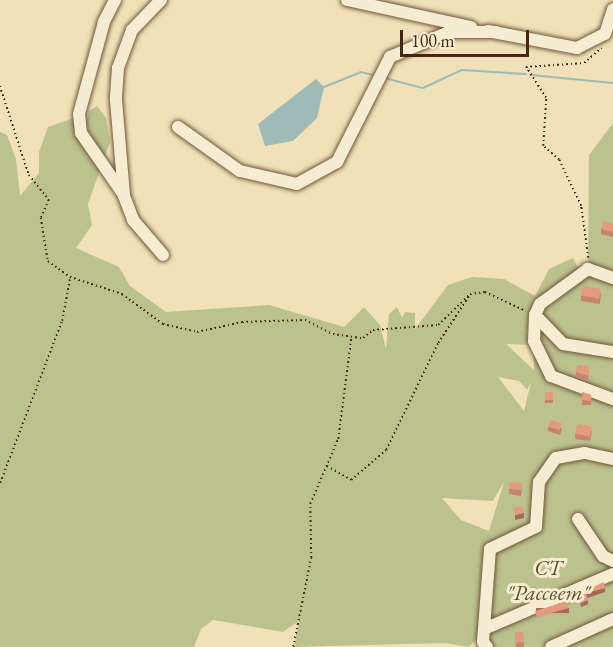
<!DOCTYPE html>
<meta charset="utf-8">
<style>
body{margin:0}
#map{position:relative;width:613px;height:647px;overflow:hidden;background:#f1e1b8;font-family:"EB Garamond",serif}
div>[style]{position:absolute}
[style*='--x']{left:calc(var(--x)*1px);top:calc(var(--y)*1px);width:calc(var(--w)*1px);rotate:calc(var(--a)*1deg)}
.green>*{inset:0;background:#bbc28e}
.water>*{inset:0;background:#9ebbb7}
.stream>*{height:2px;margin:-1px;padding:0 1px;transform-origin:1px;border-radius:1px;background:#9ebbb7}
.path>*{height:1.5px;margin-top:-0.75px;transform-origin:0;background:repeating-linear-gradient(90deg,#442711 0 1.5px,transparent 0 4.5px)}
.roads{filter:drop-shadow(0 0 2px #6f563b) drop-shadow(0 0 2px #6f563b)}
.minor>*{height:12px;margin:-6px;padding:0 6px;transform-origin:6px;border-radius:6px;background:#f6ecd1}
.wall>*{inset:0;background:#c4846d;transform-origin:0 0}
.shaded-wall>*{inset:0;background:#a06c59;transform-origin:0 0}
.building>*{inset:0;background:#e49a7f;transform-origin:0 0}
span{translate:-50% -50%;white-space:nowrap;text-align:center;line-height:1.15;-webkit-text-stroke:6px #f6ecd1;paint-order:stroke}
.park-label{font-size:22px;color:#624e30;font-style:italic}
.scale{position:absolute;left:400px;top:30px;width:129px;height:27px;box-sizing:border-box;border:3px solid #442711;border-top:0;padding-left:8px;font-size:18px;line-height:21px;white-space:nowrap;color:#442711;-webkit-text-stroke:4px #f6ecd1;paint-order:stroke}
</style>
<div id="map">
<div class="green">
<div style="clip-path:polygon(evenodd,97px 106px,106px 118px,110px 142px,88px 204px,92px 225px,76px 248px,119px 267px,130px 286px,166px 312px,269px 305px,344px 327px,364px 307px,380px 325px,386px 349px,389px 314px,397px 307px,402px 318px,405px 312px,415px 313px,415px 329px,448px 285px,472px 277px,504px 279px,535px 296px,549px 269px,573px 258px,579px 269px,588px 265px,589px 155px,613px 123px,613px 647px,489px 647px,480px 635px,469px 647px,445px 643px,294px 647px,299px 621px,283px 632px,213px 620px,201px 629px,194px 647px,0 647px,0 132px,7px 135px,16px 159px,20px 196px,39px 173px,39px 152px,48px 127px,71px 119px,85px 127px,89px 111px,97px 106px,532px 318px,533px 318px,534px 370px,506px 344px,531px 345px,527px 332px,532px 318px,97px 106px,498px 377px,519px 381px,527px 390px,531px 382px,524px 411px,498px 377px,97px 106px,504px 482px,489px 531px,461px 520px,442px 498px,493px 501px,504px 482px)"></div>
</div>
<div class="water">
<div style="clip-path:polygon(316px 79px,324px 87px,317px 118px,293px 141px,265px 146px,258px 124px)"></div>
</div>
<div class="stream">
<div style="--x:531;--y:75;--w:82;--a:5.6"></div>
<div style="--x:385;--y:78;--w:39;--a:15"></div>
<div style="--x:423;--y:88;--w:43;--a:-24.8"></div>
<div style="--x:462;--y:70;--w:64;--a:3.6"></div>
<div style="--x:324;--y:87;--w:40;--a:-22"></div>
<div style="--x:361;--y:72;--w:12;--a:14"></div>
</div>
<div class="path">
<div style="--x:0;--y:86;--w:94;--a:72"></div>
<div style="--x:29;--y:175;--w:32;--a:51"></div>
<div style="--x:49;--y:200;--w:20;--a:114"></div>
<div style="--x:41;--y:218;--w:44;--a:80.8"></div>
<div style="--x:48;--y:261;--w:27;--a:36"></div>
<div style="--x:70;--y:277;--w:55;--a:18.1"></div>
<div style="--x:122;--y:294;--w:51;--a:36.2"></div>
<div style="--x:163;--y:324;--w:35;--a:13"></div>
<div style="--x:197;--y:332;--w:46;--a:-12.5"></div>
<div style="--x:242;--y:322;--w:63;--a:-1.8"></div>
<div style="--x:305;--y:320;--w:31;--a:27"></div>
<div style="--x:333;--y:334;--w:30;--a:8"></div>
<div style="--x:363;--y:338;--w:13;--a:-39"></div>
<div style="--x:373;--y:330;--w:65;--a:-4.4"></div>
<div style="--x:438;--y:325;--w:45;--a:-44.1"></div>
<div style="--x:470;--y:294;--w:15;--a:-8"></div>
<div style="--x:485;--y:292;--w:45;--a:24.9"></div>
<div style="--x:588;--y:258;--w:52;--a:-97.7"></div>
<div style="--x:581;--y:206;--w:51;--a:-115.6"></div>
<div style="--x:559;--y:160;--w:21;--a:-139"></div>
<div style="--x:543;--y:146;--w:48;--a:-86.4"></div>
<div style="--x:546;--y:98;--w:37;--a:-123"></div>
<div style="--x:526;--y:67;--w:58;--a:-3.9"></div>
<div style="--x:584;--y:63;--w:23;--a:-41"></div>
<div style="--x:327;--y:466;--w:28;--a:30"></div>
<div style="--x:351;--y:480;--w:46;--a:-40.6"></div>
<div style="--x:386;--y:450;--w:119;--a:-64.1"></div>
<div style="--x:438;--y:343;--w:56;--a:-56.6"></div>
<div style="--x:0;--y:483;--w:173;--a:-69.1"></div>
<div style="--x:62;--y:321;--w:44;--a:-79.5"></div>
<div style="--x:293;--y:647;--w:91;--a:-78.6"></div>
<div style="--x:311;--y:558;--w:54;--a:-91.1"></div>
<div style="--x:310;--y:504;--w:71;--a:-66.7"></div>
<div style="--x:338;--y:439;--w:101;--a:-82.6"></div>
</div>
<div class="roads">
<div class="minor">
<div style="--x:115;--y:0;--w:25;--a:117"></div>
<div style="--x:104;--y:22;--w:95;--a:105.2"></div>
<div style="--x:79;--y:114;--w:19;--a:84"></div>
<div style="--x:81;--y:133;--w:75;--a:55.3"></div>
<div style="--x:161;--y:0;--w:42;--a:134"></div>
<div style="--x:132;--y:30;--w:40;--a:110.2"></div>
<div style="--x:118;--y:68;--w:32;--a:94"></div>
<div style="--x:116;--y:100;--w:96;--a:85.2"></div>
<div style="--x:124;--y:196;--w:26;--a:69"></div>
<div style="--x:133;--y:220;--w:46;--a:49.4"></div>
<div style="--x:347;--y:0;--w:127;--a:12.3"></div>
<div style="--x:488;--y:31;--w:91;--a:10.8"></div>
<div style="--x:577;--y:48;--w:31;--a:-27"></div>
<div style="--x:605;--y:34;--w:26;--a:-72"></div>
<div style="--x:178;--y:127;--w:76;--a:35.4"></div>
<div style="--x:240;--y:171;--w:58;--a:12.8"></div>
<div style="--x:297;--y:184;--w:46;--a:-28.8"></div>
<div style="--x:337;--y:162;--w:118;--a:-63.2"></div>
<div style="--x:390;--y:57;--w:64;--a:-23"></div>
<div style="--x:449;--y:32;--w:47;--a:0"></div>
<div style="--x:613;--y:278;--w:27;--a:-160"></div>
<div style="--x:588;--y:269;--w:59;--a:143.9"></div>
<div style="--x:540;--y:304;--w:12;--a:114"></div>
<div style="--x:535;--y:315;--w:40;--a:46"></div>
<div style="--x:563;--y:344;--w:51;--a:9.1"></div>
<div style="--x:535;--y:315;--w:26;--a:92"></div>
<div style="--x:534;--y:341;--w:39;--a:64"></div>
<div style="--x:551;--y:376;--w:66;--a:20.4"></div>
<div style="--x:578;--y:519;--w:45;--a:56"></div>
<div style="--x:603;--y:556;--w:11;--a:27"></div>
<div style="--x:484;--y:629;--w:140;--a:-23.1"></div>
<div style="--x:487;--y:647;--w:6;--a:-129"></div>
<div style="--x:483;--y:642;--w:93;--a:-85.7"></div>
<div style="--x:490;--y:549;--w:51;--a:-25.6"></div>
<div style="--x:536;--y:527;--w:45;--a:-86.2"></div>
<div style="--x:539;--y:482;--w:29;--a:-55"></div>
<div style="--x:556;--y:458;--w:29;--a:-10"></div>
<div style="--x:585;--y:453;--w:29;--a:12"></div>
<div style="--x:551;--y:647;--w:68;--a:-24.3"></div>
</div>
</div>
<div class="wall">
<div style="clip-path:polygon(613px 224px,613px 237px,601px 234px,601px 229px)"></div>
<div style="clip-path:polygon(601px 293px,600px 304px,581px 301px,581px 296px)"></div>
<div style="clip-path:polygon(589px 371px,588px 380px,576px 377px,576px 372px)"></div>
<div style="left:553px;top:392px;width:11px;height:8px;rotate:90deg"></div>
<div style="clip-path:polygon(582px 392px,591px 395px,591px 405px,582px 405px)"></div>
<div style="clip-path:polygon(548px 427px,562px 428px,560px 435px,548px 431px)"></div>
<div style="clip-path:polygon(592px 431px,590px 441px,575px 439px,575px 434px)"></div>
<div style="clip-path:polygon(522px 488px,521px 496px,509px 494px,509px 489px)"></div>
<div style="clip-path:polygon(605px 592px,588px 598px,588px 604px,581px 607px,577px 598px,577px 594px)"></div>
<div style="left:523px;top:632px;width:15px;height:8px;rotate:86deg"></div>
</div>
<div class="shaded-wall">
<div style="clip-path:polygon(524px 513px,524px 518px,515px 520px,515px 515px)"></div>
<div style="clip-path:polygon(605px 588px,605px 592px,586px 598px,586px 593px)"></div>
<div style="clip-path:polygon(538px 592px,538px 597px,529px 601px,529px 596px)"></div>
<div style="clip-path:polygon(588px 600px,588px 604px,581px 607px,581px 603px)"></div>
<div style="left:569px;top:608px;width:5px;height:33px;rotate:90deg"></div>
</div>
<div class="building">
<div style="clip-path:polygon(604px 221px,613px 224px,613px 232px,601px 229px)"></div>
<div style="left:583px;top:286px;width:18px;height:10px;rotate:9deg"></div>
<div style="clip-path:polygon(577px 365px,589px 366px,588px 376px,576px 372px)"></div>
<div style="left:553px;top:392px;width:8px;height:8px;rotate:90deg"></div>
<div style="clip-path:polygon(582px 392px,591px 395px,591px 401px,582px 400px)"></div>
<div style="left:550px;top:420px;width:12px;height:7px;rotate:14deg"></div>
<div style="left:577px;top:424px;width:15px;height:10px;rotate:11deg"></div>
<div style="left:510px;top:482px;width:12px;height:7px;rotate:5deg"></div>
<div style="left:522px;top:506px;width:7px;height:9px;rotate:74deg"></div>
<div style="clip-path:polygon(604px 582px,605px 588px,586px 593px,588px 600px,581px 603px,577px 594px)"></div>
<div style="clip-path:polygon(536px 586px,538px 592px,529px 596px,526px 589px)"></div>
<div style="clip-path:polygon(564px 602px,569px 608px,537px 617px,535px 611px)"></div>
<div style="left:523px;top:632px;width:10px;height:8px;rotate:84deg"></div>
</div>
<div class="park-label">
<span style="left:548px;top:580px">СТ<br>"Рассвет"</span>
</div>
<div class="scale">100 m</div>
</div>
